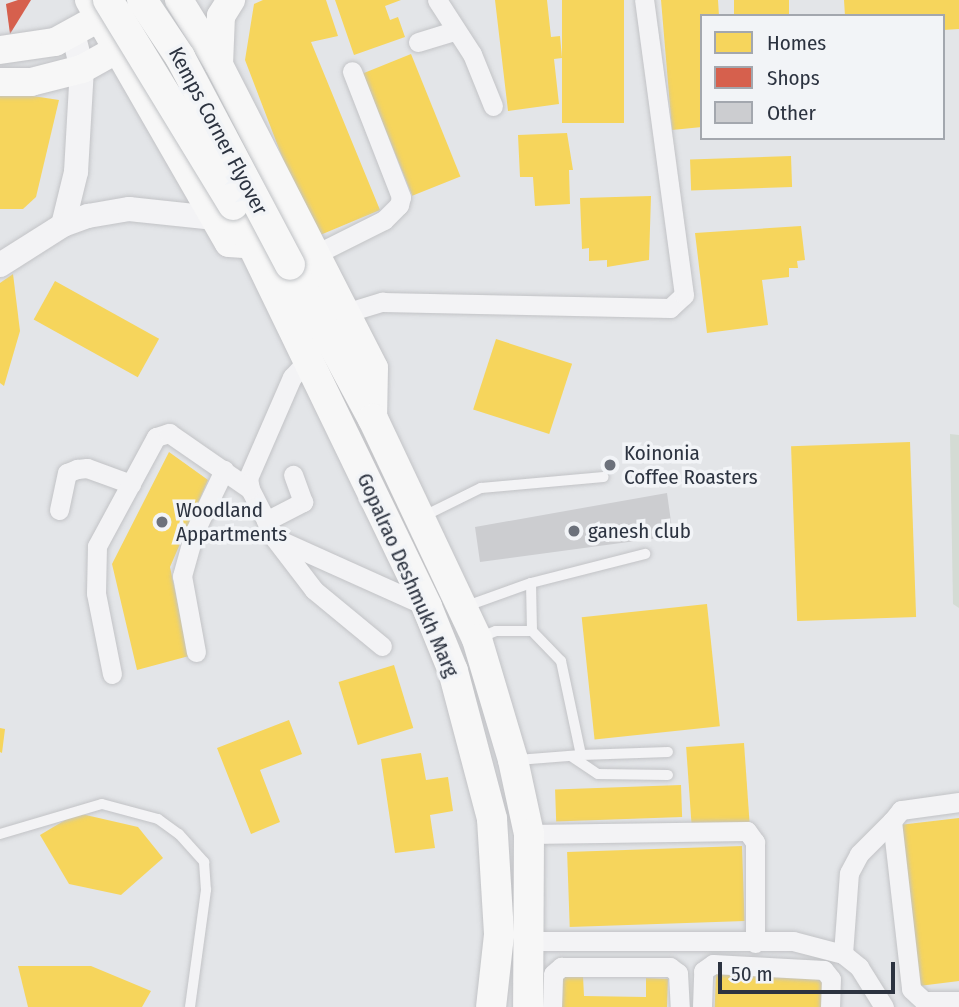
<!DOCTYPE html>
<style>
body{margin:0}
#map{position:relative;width:959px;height:1007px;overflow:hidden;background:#e3e5e8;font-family:"Fira Sans Condensed",sans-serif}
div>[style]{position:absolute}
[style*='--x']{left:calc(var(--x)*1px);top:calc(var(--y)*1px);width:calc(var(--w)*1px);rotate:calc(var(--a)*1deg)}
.green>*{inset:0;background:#d4dbd4}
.homes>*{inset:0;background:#f6d55c;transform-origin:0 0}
.shops>*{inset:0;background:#d6604d}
.building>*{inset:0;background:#cccdd0}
.roads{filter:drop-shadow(0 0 2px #c2c3c6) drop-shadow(0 0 2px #c2c3c6)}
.service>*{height:10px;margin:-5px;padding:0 5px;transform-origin:5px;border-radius:5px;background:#f3f3f5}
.minor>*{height:19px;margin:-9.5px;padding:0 9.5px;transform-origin:9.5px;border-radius:9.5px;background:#f3f3f5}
.tertiary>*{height:24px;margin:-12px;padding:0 12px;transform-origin:12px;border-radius:12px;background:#f3f3f5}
.secondary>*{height:28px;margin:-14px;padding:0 14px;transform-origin:14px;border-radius:14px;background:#f7f7f7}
.primary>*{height:30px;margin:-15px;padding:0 15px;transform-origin:15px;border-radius:15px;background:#f7f7f7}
.bridges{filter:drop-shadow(0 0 2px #c0c2c5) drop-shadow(0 0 2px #c0c2c5)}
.primary-bridge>*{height:30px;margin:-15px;padding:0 15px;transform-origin:15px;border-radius:15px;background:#f7f7f7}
.dots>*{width:19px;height:19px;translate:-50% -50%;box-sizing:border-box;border:4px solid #f2f4f7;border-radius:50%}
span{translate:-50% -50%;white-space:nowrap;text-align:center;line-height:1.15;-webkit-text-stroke:7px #f2f4f7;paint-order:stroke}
.street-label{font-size:21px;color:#2c3340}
.poi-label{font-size:21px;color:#2c3340}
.left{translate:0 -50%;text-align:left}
.legend{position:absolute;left:700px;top:14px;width:245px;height:126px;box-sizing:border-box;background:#f2f4f7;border:2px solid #a3a7ae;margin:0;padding:9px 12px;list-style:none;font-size:21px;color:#2c3340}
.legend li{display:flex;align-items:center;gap:14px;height:35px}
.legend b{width:35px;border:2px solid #a3a7ae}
.scale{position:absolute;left:718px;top:962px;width:177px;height:32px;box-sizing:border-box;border:4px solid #2c3340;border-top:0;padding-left:9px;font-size:21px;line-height:24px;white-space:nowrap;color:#2c3340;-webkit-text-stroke:5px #f2f4f7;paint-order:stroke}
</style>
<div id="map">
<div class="green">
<div style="clip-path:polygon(950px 434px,959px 435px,959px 608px,953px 604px)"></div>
</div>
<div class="homes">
<div style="clip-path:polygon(263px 0,326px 0,338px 36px,311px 42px,380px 210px,313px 238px,245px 60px,254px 4px)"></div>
<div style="clip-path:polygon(335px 0,401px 0,385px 6px,390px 20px,398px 17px,405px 37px,354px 55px)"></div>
<div style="clip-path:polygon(495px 0,547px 0,551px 37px,560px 36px,562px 58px,554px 59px,559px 104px,508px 111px)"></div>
<div style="left:562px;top:0;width:62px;height:123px"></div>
<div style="clip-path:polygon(661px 0,718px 0,719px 16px,702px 16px,702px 127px,672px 130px)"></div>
<div style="left:734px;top:0;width:55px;height:16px"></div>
<div style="clip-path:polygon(844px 0,959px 0,959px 29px,943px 30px,943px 16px,845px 16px)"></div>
<div style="left:411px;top:54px;width:132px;height:52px;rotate:68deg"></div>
<div style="clip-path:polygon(0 91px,59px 100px,36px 197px,23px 209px,0 209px)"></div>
<div style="clip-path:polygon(567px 133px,573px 170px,569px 170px,570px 204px,535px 206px,533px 177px,520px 177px,518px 135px)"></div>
<div style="left:791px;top:156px;width:31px;height:101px;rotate:88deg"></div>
<div style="clip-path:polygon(651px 196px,649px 260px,607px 267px,607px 260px,589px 261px,589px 248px,582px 249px,580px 198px)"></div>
<div style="clip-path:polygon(801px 226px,805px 260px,797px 261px,798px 268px,789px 268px,789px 277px,762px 280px,768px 325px,707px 333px,695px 233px)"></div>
<div style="clip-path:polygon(13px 274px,20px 331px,4px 386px,0 383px,0 283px)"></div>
<div style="left:55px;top:281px;width:119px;height:44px;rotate:29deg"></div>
<div style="left:496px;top:339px;width:80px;height:74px;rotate:18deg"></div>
<div style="left:910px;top:442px;width:175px;height:119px;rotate:88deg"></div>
<div style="clip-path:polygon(169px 452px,208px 480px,170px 567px,189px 656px,137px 670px,112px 564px)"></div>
<div style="left:707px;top:604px;width:123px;height:126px;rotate:84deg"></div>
<div style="left:394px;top:665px;width:66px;height:58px;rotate:73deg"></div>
<div style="clip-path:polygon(289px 720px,302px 754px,260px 770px,280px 822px,251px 834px,217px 748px)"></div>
<div style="clip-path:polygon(0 728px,5px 729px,2px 753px,0 752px)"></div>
<div style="left:744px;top:743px;width:79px;height:58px;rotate:86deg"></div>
<div style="clip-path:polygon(421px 753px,426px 780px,448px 777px,453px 811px,430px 815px,435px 848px,395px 853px,381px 759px)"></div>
<div style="left:681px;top:785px;width:32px;height:126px;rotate:88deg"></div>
<div style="clip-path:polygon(77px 813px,138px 827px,163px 858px,121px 895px,69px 884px,40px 835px)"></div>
<div style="clip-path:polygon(959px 818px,959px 981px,919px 986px,899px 825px)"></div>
<div style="left:742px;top:846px;width:75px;height:175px;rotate:88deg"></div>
<div style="clip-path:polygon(18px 966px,91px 966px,151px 991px,142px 1007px,28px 1007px)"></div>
<div style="left:716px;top:971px;width:107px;height:36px;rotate:2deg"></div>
<div style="clip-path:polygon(562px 974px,583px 976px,584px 996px,646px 997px,646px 978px,668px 979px,667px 1007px,562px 1007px)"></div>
</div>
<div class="shops">
<div style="clip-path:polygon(18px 0,31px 0,10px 34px,6px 4px)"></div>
</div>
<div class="building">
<div style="clip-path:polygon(667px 493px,673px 536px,480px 562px,475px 527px)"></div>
</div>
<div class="roads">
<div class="service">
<div style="--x:422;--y:517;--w:66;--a:-26.2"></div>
<div style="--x:481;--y:488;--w:123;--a:-5.1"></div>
<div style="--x:531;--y:583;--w:48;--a:88.8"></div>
<div style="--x:464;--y:607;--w:71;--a:-19.7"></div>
<div style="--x:531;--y:583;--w:118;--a:-14.3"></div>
<div style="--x:481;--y:637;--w:16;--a:-22"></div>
<div style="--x:496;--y:631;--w:36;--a:0"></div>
<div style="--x:532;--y:631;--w:42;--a:46"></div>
<div style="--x:561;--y:661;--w:96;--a:78"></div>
<div style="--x:581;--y:755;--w:64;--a:175.5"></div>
<div style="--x:581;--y:755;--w:87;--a:-2"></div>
<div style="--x:571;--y:756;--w:32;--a:34"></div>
<div style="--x:598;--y:774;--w:70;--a:0.8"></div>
<div style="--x:0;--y:834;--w:106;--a:-16.4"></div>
<div style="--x:102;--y:804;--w:58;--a:15"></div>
<div style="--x:158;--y:819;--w:26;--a:36"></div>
<div style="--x:179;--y:834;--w:38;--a:48"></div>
<div style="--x:204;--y:862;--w:28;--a:86"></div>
<div style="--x:206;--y:890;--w:118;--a:97.8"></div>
</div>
<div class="minor">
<div style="--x:437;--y:0;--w:64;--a:57.1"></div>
<div style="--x:472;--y:54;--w:56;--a:68"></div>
<div style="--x:418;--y:42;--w:38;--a:-17"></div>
<div style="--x:316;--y:254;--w:76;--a:-26.6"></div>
<div style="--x:384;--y:220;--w:21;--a:-45"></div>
<div style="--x:399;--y:205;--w:8;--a:-76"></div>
<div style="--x:401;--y:197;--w:135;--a:-111.3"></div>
<div style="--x:345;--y:313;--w:39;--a:-17"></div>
<div style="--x:382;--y:302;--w:288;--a:1.2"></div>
<div style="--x:670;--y:308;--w:19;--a:-43"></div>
<div style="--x:684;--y:295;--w:298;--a:-97.7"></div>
<div style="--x:309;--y:359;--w:25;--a:133"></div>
<div style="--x:292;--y:377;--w:110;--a:113.5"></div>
<div style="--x:248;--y:478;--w:11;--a:80"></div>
<div style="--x:250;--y:489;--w:55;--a:63"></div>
<div style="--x:275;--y:538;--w:166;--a:24.2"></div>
<div style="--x:59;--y:510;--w:38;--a:-78"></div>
<div style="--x:67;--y:473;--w:11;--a:-22"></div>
<div style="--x:77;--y:469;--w:10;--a:-6"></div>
<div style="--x:87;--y:468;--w:47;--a:20"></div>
<div style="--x:266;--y:521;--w:42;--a:-27.2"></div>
<div style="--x:303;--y:502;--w:29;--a:-110"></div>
<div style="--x:275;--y:539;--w:64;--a:52.6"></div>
<div style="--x:314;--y:590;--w:88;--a:39.5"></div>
<div style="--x:196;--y:652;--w:77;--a:-100.4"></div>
<div style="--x:182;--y:576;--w:45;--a:-74.4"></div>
<div style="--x:194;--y:533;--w:70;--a:-64.5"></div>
<div style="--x:112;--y:674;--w:83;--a:-101.2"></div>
<div style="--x:96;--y:593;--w:47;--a:-88.8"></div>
<div style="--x:97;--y:546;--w:124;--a:-61.6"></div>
<div style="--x:156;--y:437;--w:14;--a:-17"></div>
<div style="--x:169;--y:433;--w:98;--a:34.7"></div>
<div style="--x:959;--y:802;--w:59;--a:172.1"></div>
<div style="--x:901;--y:810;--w:14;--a:129"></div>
<div style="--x:892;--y:821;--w:169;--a:83.5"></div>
<div style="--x:911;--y:989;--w:18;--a:43"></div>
<div style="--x:924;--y:1001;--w:35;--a:0"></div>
<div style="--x:529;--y:834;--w:218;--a:-0.8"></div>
<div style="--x:747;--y:831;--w:14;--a:54"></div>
<div style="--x:755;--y:842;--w:101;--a:90"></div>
<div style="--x:528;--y:941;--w:265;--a:0"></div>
<div style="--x:793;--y:941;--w:52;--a:14.6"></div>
<div style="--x:843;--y:954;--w:21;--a:39"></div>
<div style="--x:859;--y:967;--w:47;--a:58"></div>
<div style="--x:843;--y:954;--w:81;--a:-85.8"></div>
<div style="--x:849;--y:873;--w:21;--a:-62"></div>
<div style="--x:859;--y:854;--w:47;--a:-45"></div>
<div style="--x:552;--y:1007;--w:33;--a:-88"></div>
<div style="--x:553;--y:974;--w:11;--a:-41"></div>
<div style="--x:561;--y:967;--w:109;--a:0"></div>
<div style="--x:670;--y:967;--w:10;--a:37"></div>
<div style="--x:678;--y:973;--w:34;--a:87"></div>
<div style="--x:702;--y:1007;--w:36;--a:-88"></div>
<div style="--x:703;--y:971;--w:12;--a:-35"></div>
<div style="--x:713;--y:964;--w:111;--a:3.1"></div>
<div style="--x:824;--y:970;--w:11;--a:52"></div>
<div style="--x:831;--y:979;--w:28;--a:92"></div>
</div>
<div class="tertiary">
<div style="--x:63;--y:225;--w:55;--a:-76.2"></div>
<div style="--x:76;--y:172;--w:103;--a:-86.7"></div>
<div style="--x:82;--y:69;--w:37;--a:-104"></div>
<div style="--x:0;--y:265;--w:75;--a:-32.4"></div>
<div style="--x:63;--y:225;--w:27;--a:-20"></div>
<div style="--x:88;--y:216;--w:42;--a:-9.7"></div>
<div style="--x:129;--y:209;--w:84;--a:6.1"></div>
</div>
<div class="secondary">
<div style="--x:89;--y:0;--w:280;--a:60.1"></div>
<div style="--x:229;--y:243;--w:26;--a:4"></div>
<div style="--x:179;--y:0;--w:76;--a:58.4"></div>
<div style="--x:219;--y:65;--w:340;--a:62.9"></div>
<div style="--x:374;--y:368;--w:51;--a:91.1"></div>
<div style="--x:0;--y:50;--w:56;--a:-8.3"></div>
<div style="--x:55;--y:42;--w:71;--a:-28.7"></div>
<div style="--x:219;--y:65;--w:49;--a:-87.7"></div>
<div style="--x:221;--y:16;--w:19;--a:-58"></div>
<div style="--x:0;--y:82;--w:31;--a:0"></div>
<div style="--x:31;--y:82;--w:53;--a:-14.3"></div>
<div style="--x:82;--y:69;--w:60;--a:-29.1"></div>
</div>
<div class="primary">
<div style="--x:233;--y:205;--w:446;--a:64.2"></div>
<div style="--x:427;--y:607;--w:69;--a:67.9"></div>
<div style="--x:453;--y:671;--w:153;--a:75.2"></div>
<div style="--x:492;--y:819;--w:116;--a:86.5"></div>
<div style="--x:499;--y:935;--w:72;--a:96.3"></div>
<div style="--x:290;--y:265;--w:175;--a:61.7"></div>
<div style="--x:373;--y:419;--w:243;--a:64.7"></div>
<div style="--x:477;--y:639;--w:126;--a:73.4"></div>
<div style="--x:513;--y:760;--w:76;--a:77.8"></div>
<div style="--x:529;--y:834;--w:173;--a:90.3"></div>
</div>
</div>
<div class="bridges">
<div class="primary-bridge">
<div style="--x:108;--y:0;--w:240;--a:58.6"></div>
<div style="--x:142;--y:0;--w:69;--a:56.3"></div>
<div style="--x:180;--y:57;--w:235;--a:62.1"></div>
</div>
</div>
<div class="dots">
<div style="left:610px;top:465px;background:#6c717b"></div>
<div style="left:162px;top:522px;background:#6c717b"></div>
<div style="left:574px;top:531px;background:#6c717b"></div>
</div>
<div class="street-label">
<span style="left:218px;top:131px;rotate:62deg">Kemps Corner Flyover</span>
<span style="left:408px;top:575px;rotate:66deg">Gopalrao Deshmukh Marg</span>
</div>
<div class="poi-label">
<span class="left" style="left:624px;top:465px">Koinonia<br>Coffee Roasters</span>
<span class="left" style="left:176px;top:522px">Woodland<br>Appartments</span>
<span class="left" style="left:588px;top:531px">ganesh club</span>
</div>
<ul class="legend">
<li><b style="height:19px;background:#f6d55c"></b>Homes</li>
<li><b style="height:19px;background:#d6604d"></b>Shops</li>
<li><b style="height:19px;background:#cccdd0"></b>Other</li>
</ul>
<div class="scale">50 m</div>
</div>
